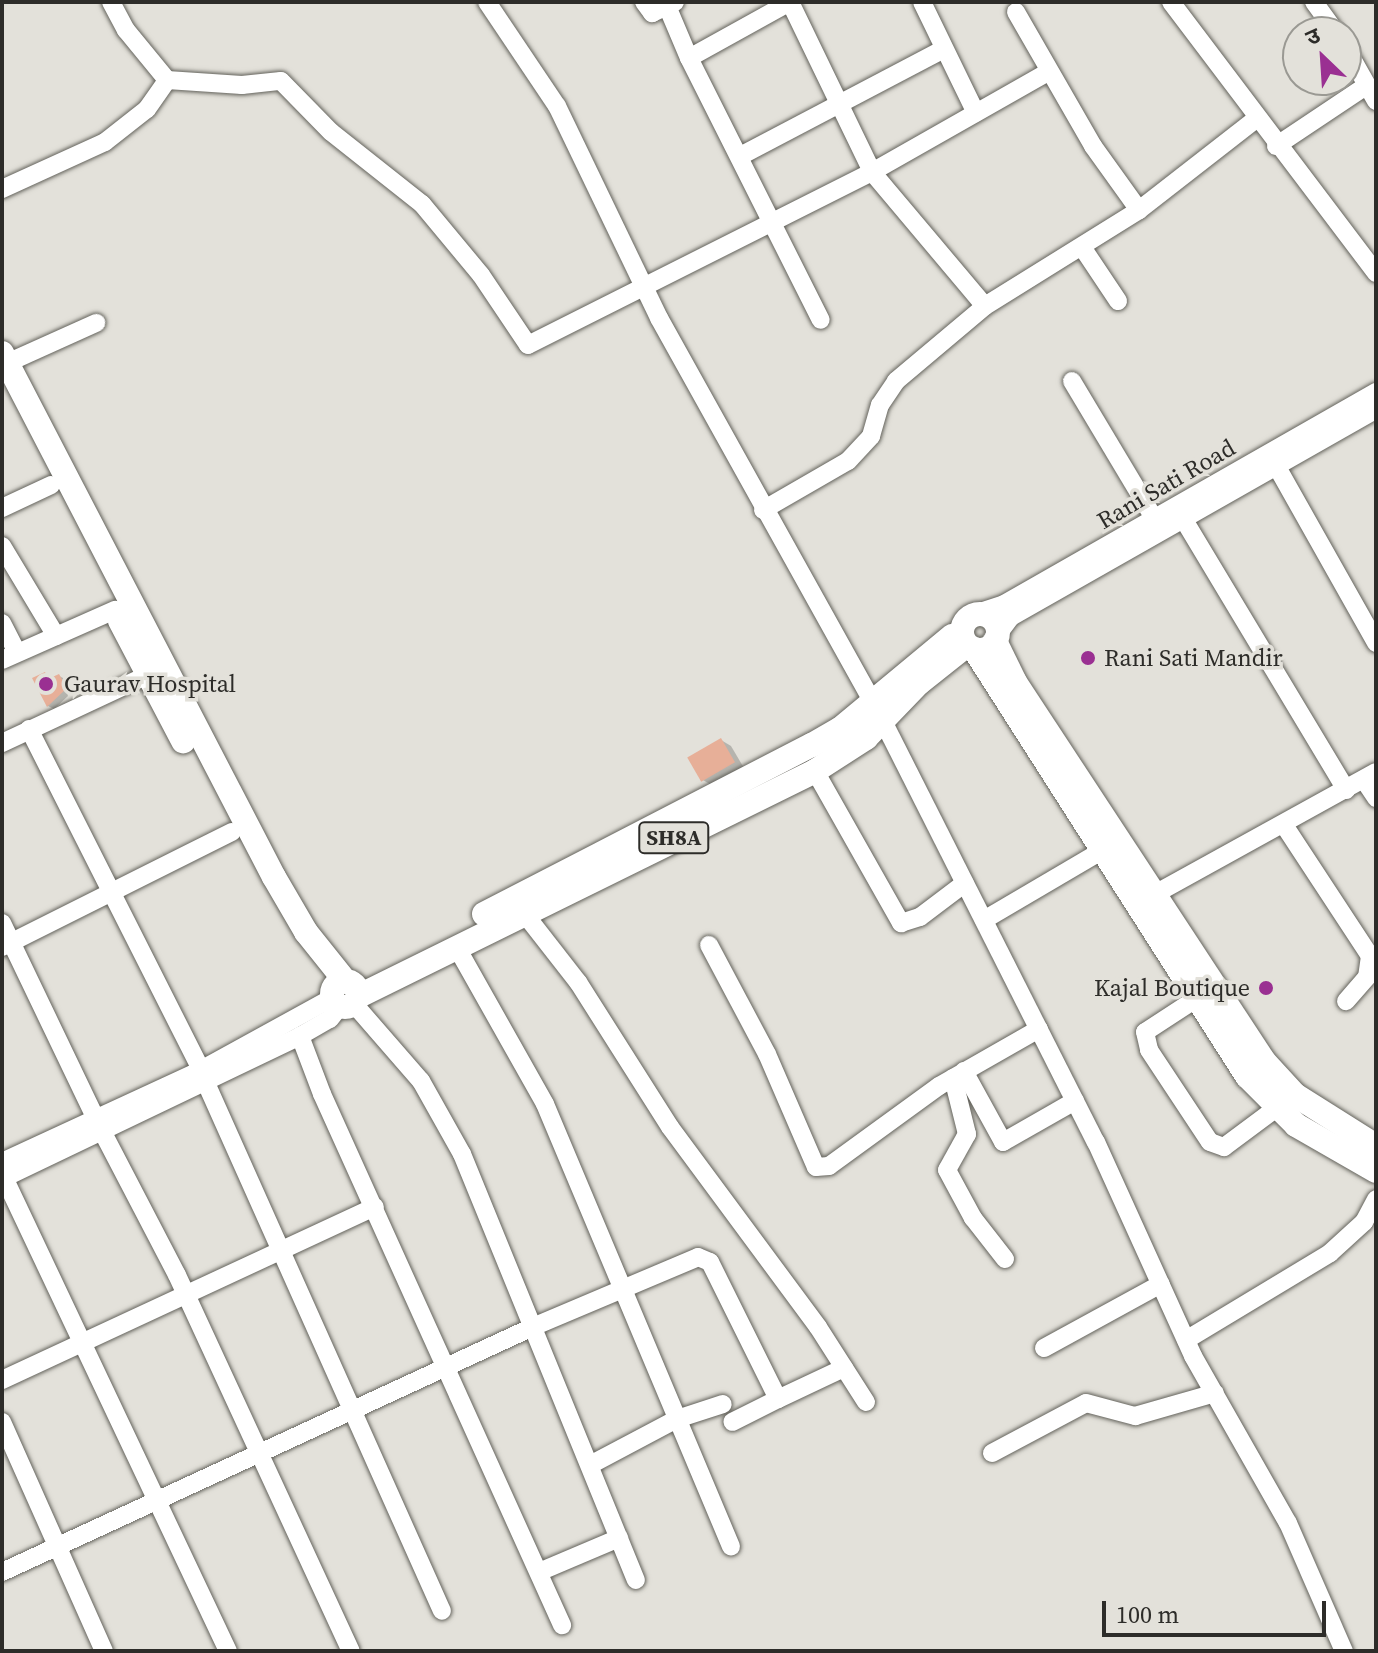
<!DOCTYPE html>
<meta charset="utf-8">
<style>
body{margin:0}
#map{position:relative;width:1378px;height:1653px;overflow:hidden;background:#e3e1da;font-family:"Source Serif 4","Noto Sans Devanagari",serif}
div>[style]{position:absolute}
[style*='--x']{left:calc(var(--x)*1px);top:calc(var(--y)*1px);width:calc(var(--w)*1px);rotate:calc(var(--a)*1deg)}
.shadow>*{inset:0;background:#0003}
.building>*{inset:0;background:#e7af98;transform-origin:0 0}
.roads{filter:drop-shadow(0 0 2px #63625b) drop-shadow(0 0 2px #63625b)}
.minor>*{height:18px;margin:-9px;padding:0 9px;transform-origin:9px;border-radius:9px;background:#fff}
.major>*{height:24px;margin:-12px;padding:0 12px;transform-origin:12px;border-radius:12px;background:#fff}
.major>.ring{margin:-12px;padding:0;box-sizing:content-box;background:none;border:24px solid #fff;border-radius:50%}
.dots>*{width:22px;height:22px;translate:-50% -50%;box-sizing:border-box;border:4px solid #e3e1da;border-radius:50%}
span{translate:-50% -50%;white-space:nowrap;text-align:center;line-height:1.15;-webkit-text-stroke:7px #e3e1da;paint-order:stroke}
.shield-label span{padding:2px 6px;background:#e3e1da;border:2px solid;border-radius:6px;-webkit-text-stroke-width:0}
.shield-label{font-size:22px;color:#2d2c29;font-weight:700}
.street-label{font-size:24px;color:#2d2c29}
.poi-label{font-size:24px;color:#2d2c29}
.left{translate:0 -50%;text-align:left}
.right{translate:-100% -50%;text-align:right}
.frame{position:absolute;inset:0;border:4px solid #2d2c29;pointer-events:none}
.north{position:absolute;left:1282px;top:16px;width:80px;height:80px;box-sizing:border-box;background:#e3e1da;border:2px solid #9a9993;border-radius:50%;rotate:335deg;font-size:22px;font-weight:700;line-height:32px;text-align:center;color:#2d2c29}
.north::after{content:'';display:block;margin:auto;width:28px;height:36px;background:#9a3092;clip-path:polygon(50% 0,100% 100%,50% 72%,0 100%)}
.scale{position:absolute;left:1102px;top:1601px;width:224px;height:36px;box-sizing:border-box;border:4px solid #2d2c29;border-top:0;padding-left:10px;font-size:24px;line-height:28px;white-space:nowrap;color:#2d2c29;-webkit-text-stroke:6px #e3e1da;paint-order:stroke}
</style>
<div id="map">
<div class="shadow">
<div style="clip-path:polygon(45px 674px,52px 680px,59px 676px,63px 678px,68px 696px,54px 709px,48px 706px)"></div>
<div style="clip-path:polygon(721px 740px,731px 746px,744px 768px,713px 786px,703px 780px)"></div>
</div>
<div class="building">
<div style="clip-path:polygon(45px 672px,48px 679px,59px 674px,67px 688px,47px 707px,32px 678px)"></div>
<div style="left:721px;top:738px;width:28px;height:39px;rotate:60deg"></div>
</div>
<div class="roads">
<div class="minor">
<div style="--x:111;--y:2;--w:32;--a:62"></div>
<div style="--x:126;--y:30;--w:65;--a:50.6"></div>
<div style="--x:167;--y:80;--w:75;--a:3.8"></div>
<div style="--x:242;--y:85;--w:39;--a:-6"></div>
<div style="--x:281;--y:81;--w:71;--a:45.6"></div>
<div style="--x:331;--y:132;--w:116;--a:38.4"></div>
<div style="--x:422;--y:204;--w:92;--a:50.3"></div>
<div style="--x:481;--y:275;--w:84;--a:56.1"></div>
<div style="--x:528;--y:345;--w:385;--a:-26.7"></div>
<div style="--x:872;--y:172;--w:202;--a:-29.6"></div>
<div style="--x:487;--y:2;--w:125;--a:56.1"></div>
<div style="--x:557;--y:106;--w:235;--a:64.3"></div>
<div style="--x:659;--y:318;--w:461;--a:60.9"></div>
<div style="--x:883;--y:721;--w:472;--a:63.2"></div>
<div style="--x:1096;--y:1142;--w:235;--a:65.6"></div>
<div style="--x:1193;--y:1356;--w:192;--a:60.4"></div>
<div style="--x:1288;--y:1523;--w:140;--a:66.4"></div>
<div style="--x:644;--y:2;--w:14;--a:54"></div>
<div style="--x:652;--y:13;--w:21;--a:-25"></div>
<div style="--x:675;--y:2;--w:9;--a:153"></div>
<div style="--x:667;--y:6;--w:56;--a:67.1"></div>
<div style="--x:689;--y:58;--w:293;--a:63.3"></div>
<div style="--x:790;--y:2;--w:189;--a:64.2"></div>
<div style="--x:872;--y:172;--w:175;--a:49.9"></div>
<div style="--x:922;--y:2;--w:123;--a:64.1"></div>
<div style="--x:1171;--y:2;--w:340;--a:52.9"></div>
<div style="--x:1314;--y:2;--w:37;--a:54"></div>
<div style="--x:1016;--y:12;--w:155;--a:60.1"></div>
<div style="--x:1093;--y:146;--w:79;--a:54.3"></div>
<div style="--x:1346;--y:48;--w:61;--a:60.5"></div>
<div style="--x:689;--y:58;--w:115;--a:-29"></div>
<div style="--x:1276;--y:146;--w:108;--a:-33.7"></div>
<div style="--x:742;--y:155;--w:226;--a:-27.7"></div>
<div style="--x:2;--y:189;--w:113;--a:-24.5"></div>
<div style="--x:105;--y:142;--w:53;--a:-38.2"></div>
<div style="--x:147;--y:109;--w:35;--a:-55"></div>
<div style="--x:1082;--y:247;--w:65;--a:56.3"></div>
<div style="--x:7;--y:363;--w:98;--a:-24.2"></div>
<div style="--x:1072;--y:381;--w:160;--a:59.1"></div>
<div style="--x:1277;--y:467;--w:202;--a:60.6"></div>
<div style="--x:2;--y:508;--w:54;--a:-25.1"></div>
<div style="--x:763;--y:510;--w:98;--a:-30"></div>
<div style="--x:848;--y:461;--w:34;--a:-47"></div>
<div style="--x:871;--y:436;--w:32;--a:-74"></div>
<div style="--x:880;--y:405;--w:29;--a:-56"></div>
<div style="--x:896;--y:381;--w:116;--a:-40.1"></div>
<div style="--x:985;--y:306;--w:181;--a:-31.9"></div>
<div style="--x:1139;--y:210;--w:148;--a:-37.9"></div>
<div style="--x:1184;--y:520;--w:315;--a:59"></div>
<div style="--x:2;--y:546;--w:105;--a:59"></div>
<div style="--x:977;--y:613;--w:28;--a:-18"></div>
<div style="--x:1004;--y:604;--w:428;--a:-29.7"></div>
<div style="--x:2;--y:623;--w:33;--a:63"></div>
<div style="--x:998;--y:634;--w:21;--a:-53"></div>
<div style="--x:1011;--y:617;--w:420;--a:-29.6"></div>
<div style="--x:2;--y:660;--w:124;--a:-23.9"></div>
<div style="--x:29;--y:729;--w:382;--a:63.2"></div>
<div style="--x:2;--y:743;--w:161;--a:-25"></div>
<div style="--x:815;--y:771;--w:175;--a:60.5"></div>
<div style="--x:901;--y:923;--w:20;--a:-18"></div>
<div style="--x:920;--y:917;--w:56;--a:-37.1"></div>
<div style="--x:1364;--y:780;--w:22;--a:56"></div>
<div style="--x:1284;--y:825;--w:157;--a:56.7"></div>
<div style="--x:1370;--y:956;--w:21;--a:98"></div>
<div style="--x:1367;--y:977;--w:32;--a:131"></div>
<div style="--x:1155;--y:894;--w:252;--a:-28.9"></div>
<div style="--x:524;--y:913;--w:88;--a:52"></div>
<div style="--x:578;--y:982;--w:172;--a:57.6"></div>
<div style="--x:670;--y:1127;--w:249;--a:53.5"></div>
<div style="--x:818;--y:1327;--w:89;--a:57.4"></div>
<div style="--x:984;--y:920;--w:136;--a:-30.5"></div>
<div style="--x:2;--y:923;--w:215;--a:64.4"></div>
<div style="--x:709;--y:945;--w:123;--a:62"></div>
<div style="--x:767;--y:1054;--w:123;--a:66.6"></div>
<div style="--x:816;--y:1167;--w:13;--a:-4"></div>
<div style="--x:829;--y:1166;--w:136;--a:-36"></div>
<div style="--x:939;--y:1086;--w:115;--a:-29.7"></div>
<div style="--x:456;--y:946;--w:181;--a:60.6"></div>
<div style="--x:545;--y:1104;--w:480;--a:67.2"></div>
<div style="--x:2;--y:947;--w:257;--a:-26.6"></div>
<div style="--x:1208;--y:991;--w:75;--a:146.9"></div>
<div style="--x:1145;--y:1032;--w:18;--a:77"></div>
<div style="--x:1149;--y:1050;--w:110;--a:56.5"></div>
<div style="--x:1210;--y:1142;--w:15;--a:20"></div>
<div style="--x:1224;--y:1147;--w:77;--a:-36.6"></div>
<div style="--x:354;--y:1004;--w:102;--a:49"></div>
<div style="--x:421;--y:1081;--w:84;--a:60.7"></div>
<div style="--x:462;--y:1154;--w:460;--a:67.8"></div>
<div style="--x:300;--y:1036;--w:62;--a:69.2"></div>
<div style="--x:322;--y:1094;--w:583;--a:65.68"></div>
<div style="--x:964;--y:1071;--w:81;--a:61.2"></div>
<div style="--x:1003;--y:1142;--w:83;--a:-29.7"></div>
<div style="--x:953;--y:1078;--w:58;--a:76"></div>
<div style="--x:967;--y:1134;--w:41;--a:119.1"></div>
<div style="--x:947;--y:1170;--w:55;--a:61.6"></div>
<div style="--x:973;--y:1218;--w:52;--a:52"></div>
<div style="--x:206;--y:1083;--w:578;--a:65.92"></div>
<div style="--x:102;--y:1131;--w:162;--a:62.5"></div>
<div style="--x:177;--y:1275;--w:414;--a:65.2"></div>
<div style="--x:2;--y:1162;--w:219;--a:-24.8"></div>
<div style="--x:201;--y:1070;--w:149;--a:-28.8"></div>
<div style="--x:2;--y:1173;--w:529;--a:64.7"></div>
<div style="--x:2;--y:1179;--w:331;--a:-25.6"></div>
<div style="--x:300;--y:1036;--w:34;--a:-30"></div>
<div style="--x:330;--y:1019;--w:16;--a:-52"></div>
<div style="--x:1186;--y:1340;--w:168;--a:-31.1"></div>
<div style="--x:1330;--y:1253;--w:46;--a:-42.4"></div>
<div style="--x:1364;--y:1222;--w:26;--a:-62"></div>
<div style="--x:1044;--y:1348;--w:133;--a:-28.7"></div>
<div style="--x:2;--y:1380;--w:411;--a:-24.9"></div>
<div style="--x:778;--y:1399;--w:73;--a:-25.2"></div>
<div style="--x:2;--y:1422;--w:251;--a:66"></div>
<div style="--x:992;--y:1453;--w:106;--a:-28"></div>
<div style="--x:1086;--y:1403;--w:51;--a:14.9"></div>
<div style="--x:1135;--y:1416;--w:83;--a:-16"></div>
<div style="--x:590;--y:1465;--w:98;--a:-27.9"></div>
<div style="--x:677;--y:1419;--w:48;--a:-18.1"></div>
<div style="--x:2;--y:1572;--w:587;--a:-24.78"></div>
<div style="--x:535;--y:1326;--w:177;--a:-22.9"></div>
<div style="--x:698;--y:1257;--w:13;--a:23"></div>
<div style="--x:710;--y:1262;--w:153;--a:63.6"></div>
<div style="--x:778;--y:1399;--w:51;--a:153.4"></div>
<div style="--x:539;--y:1572;--w:87;--a:-23"></div>
</div>
<div class="major">
<div style="--x:2;--y:353;--w:590;--a:62.57"></div>
<div style="--x:274;--y:877;--w:64;--a:59.8"></div>
<div style="--x:306;--y:932;--w:64;--a:51.3"></div>
<div class="ring" style="left:962px;top:614px;width:12px;height:12px"></div>
<div style="--x:120;--y:621;--w:136;--a:62.3"></div>
<div style="--x:995;--y:641;--w:46;--a:64"></div>
<div style="--x:1015;--y:682;--w:452;--a:56.7"></div>
<div style="--x:1263;--y:1060;--w:47;--a:47.6"></div>
<div style="--x:1295;--y:1095;--w:96;--a:32.2"></div>
<div style="--x:974;--y:649;--w:507;--a:57.41"></div>
<div style="--x:1247;--y:1076;--w:69;--a:45"></div>
<div style="--x:1296;--y:1125;--w:92;--a:29.9"></div>
<div style="--x:484;--y:914;--w:369;--a:-27.3"></div>
<div style="--x:812;--y:745;--w:32;--a:-30"></div>
<div style="--x:840;--y:729;--w:146;--a:-39.7"></div>
<div class="ring" style="left:332px;top:981px;width:2px;height:2px"></div>
<div style="--x:357;--y:997;--w:511;--a:-26.26"></div>
<div style="--x:815;--y:771;--w:61;--a:-32.9"></div>
<div style="--x:866;--y:738;--w:76;--a:-46.1"></div>
<div style="--x:919;--y:683;--w:61;--a:-38.4"></div>
</div>
</div>
<div class="dots">
<div style="left:1088px;top:658px;background:#9a3092"></div>
<div style="left:46px;top:684px;background:#9a3092"></div>
<div style="left:1266px;top:988px;background:#9a3092"></div>
</div>
<div class="shield-label">
<span style="left:674px;top:838px">SH8A</span>
</div>
<div class="street-label">
<span style="left:1166px;top:484px;rotate:-30deg">Rani Sati Road</span>
</div>
<div class="poi-label">
<span class="left" style="left:1104px;top:658px">Rani Sati Mandir</span>
<span class="left" style="left:64px;top:684px">Gaurav Hospital</span>
<span class="right" style="left:1250px;top:988px">Kajal Boutique</span>
</div>
<div class="frame"></div>
<div class="north">उ</div>
<div class="scale">100 m</div>
</div>
